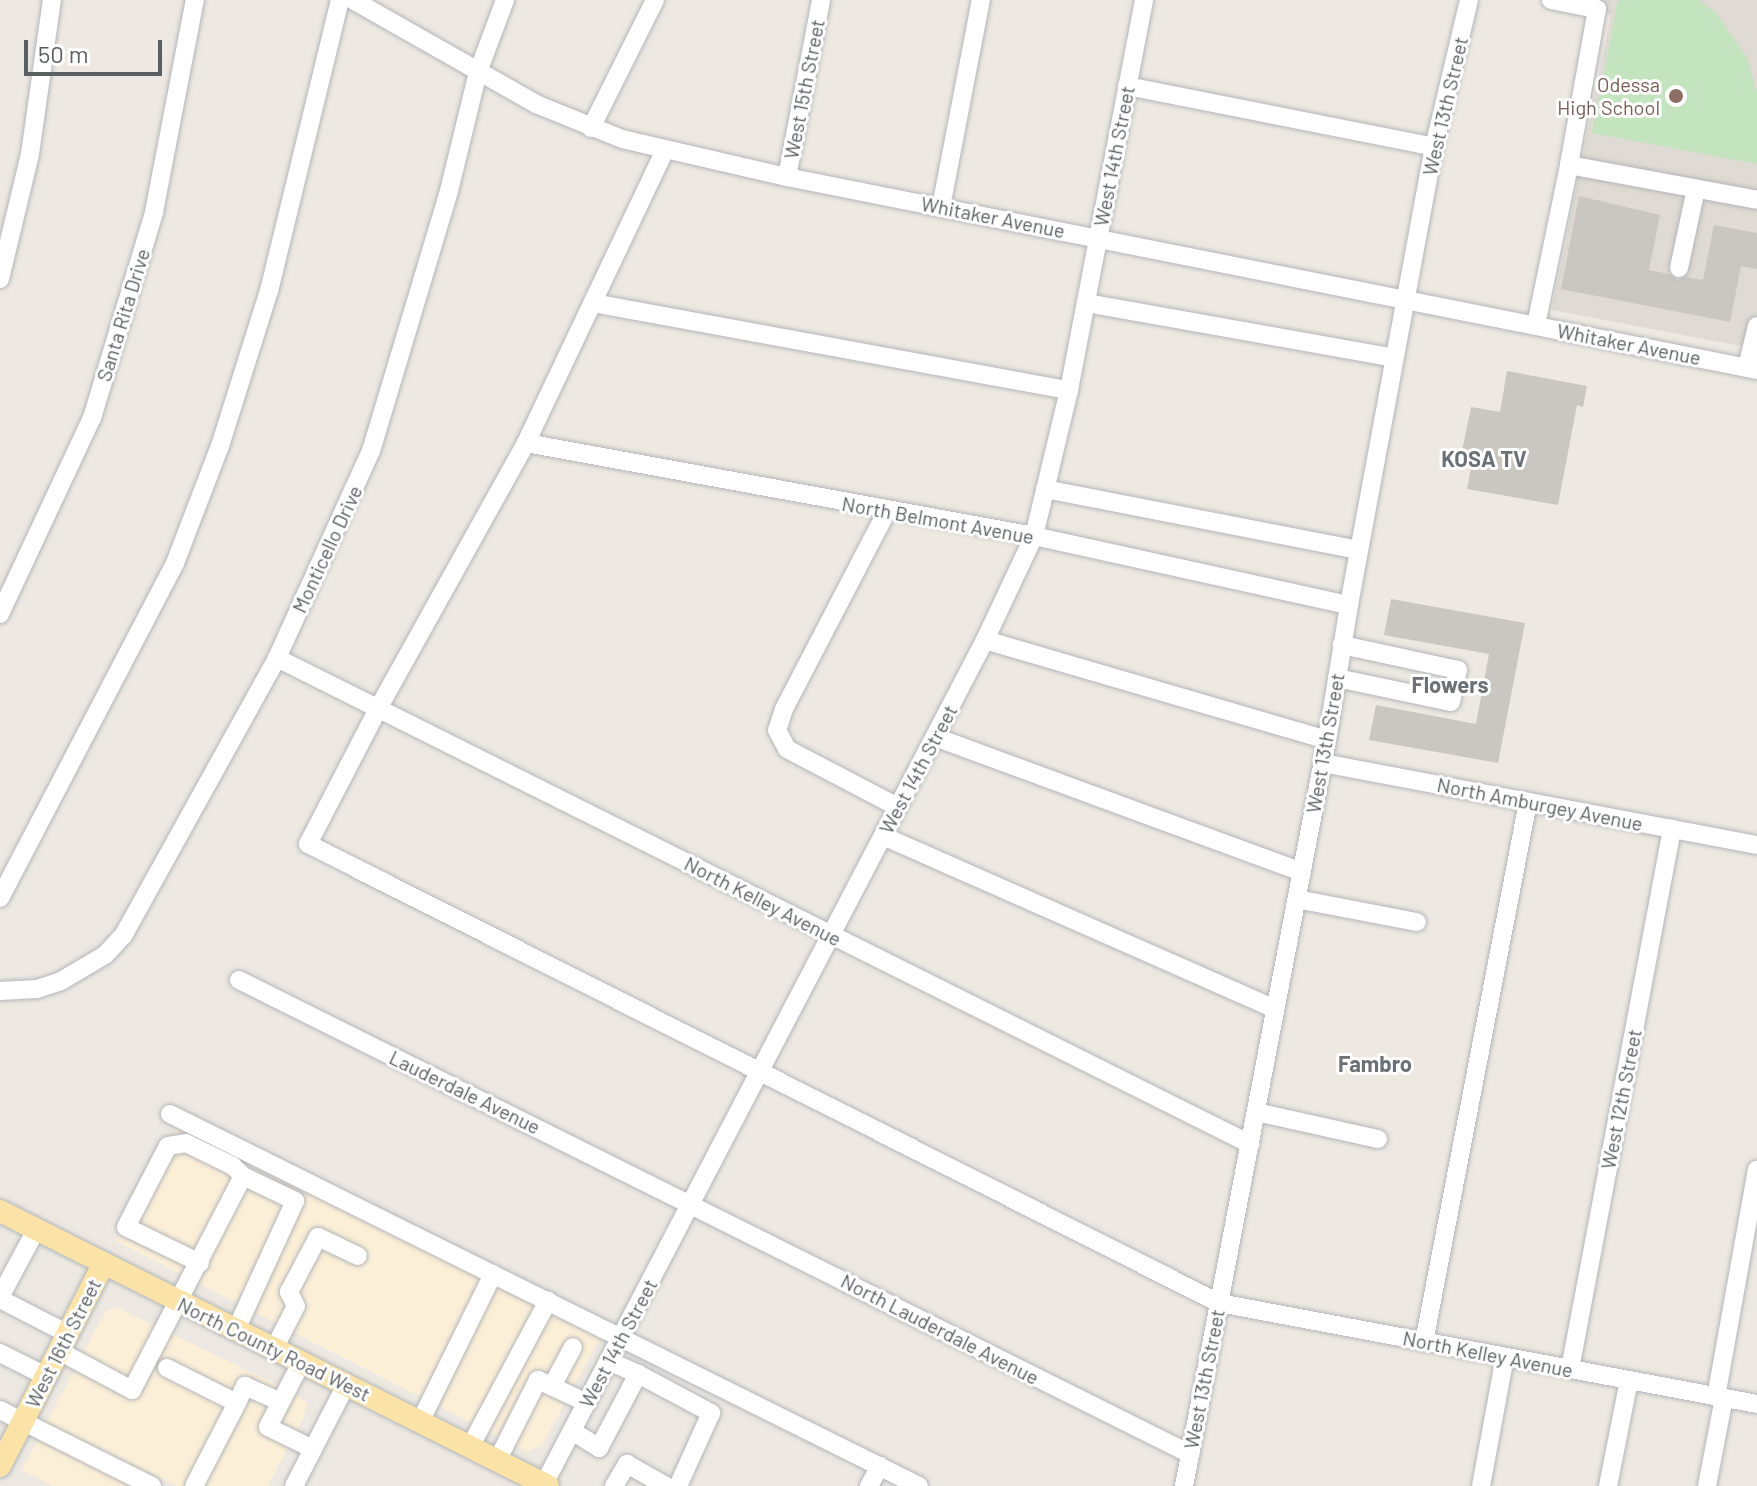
<!DOCTYPE html>
<style>
body{margin:0}
#map{position:relative;width:1757px;height:1486px;overflow:hidden;background:#ede9e2;font-family:Barlow,sans-serif}
div>[style]{position:absolute}
[style*='--x']{left:calc(var(--x)*1px);top:calc(var(--y)*1px);width:calc(var(--w)*1px);rotate:calc(var(--a)*1deg)}
.commercial>*{inset:0;background:#fcefd7}
.education>*{inset:0;background:#dfdad3}
.green>*{inset:0;background:#c4e3bf}
.building>*{inset:0;background:#cac6c1}
.roads{filter:drop-shadow(0 0 2px #b3b6b9) drop-shadow(0 0 2px #b3b6b9)}
.minor>*{height:18px;margin:-9px;padding:0 9px;transform-origin:9px;border-radius:9px;background:#fff}
.major>*{height:22px;margin:-11px;padding:0 11px;transform-origin:11px;border-radius:11px;background:#fbe3a8}
.dots>*{width:22px;height:22px;translate:-50% -50%;box-sizing:border-box;border:4px solid #fff;border-radius:50%}
span{translate:-50% -50%;white-space:nowrap;text-align:center;line-height:1.15;-webkit-text-stroke:6px #fff;paint-order:stroke}
.education-label{font-size:20px;color:#785e54}
.right{translate:-100% -50%;text-align:right}
.street-label{font-size:20px;color:#5a5f62}
.neighbourhood-label{font-size:22px;color:#6b7174;font-weight:700}
.scale{position:absolute;left:24px;top:40px;width:138px;height:36px;box-sizing:border-box;border:4px solid #5a5f62;border-top:0;padding-left:10px;font-size:24px;line-height:28px;white-space:nowrap;color:#5a5f62;-webkit-text-stroke:6px #fff;paint-order:stroke}
</style>
<div id="map">
<div class="commercial">
<div style="clip-path:polygon(177px 1126px,603px 1332px,542px 1445px,528px 1452px,116px 1241px)"></div>
<div style="clip-path:polygon(116px 1307px,294px 1393px,307px 1403px,304px 1417px,268px 1486px,177px 1486px,146px 1471px,136px 1486px,53px 1486px,22px 1470px,105px 1312px)"></div>
</div>
<div class="education">
<div style="clip-path:polygon(1544px 0,1757px 0,1757px 349px,1552px 310px,1611px 15px)"></div>
</div>
<div class="green">
<div style="clip-path:polygon(1618px 0,1699px 0,1717px 14px,1747px 58px,1757px 93px,1757px 164px,1592px 133px)"></div>
</div>
<div class="building">
<div style="clip-path:polygon(1579px 196px,1660px 215px,1649px 270px,1669px 274px,1677px 280px,1686px 277px,1703px 280px,1714px 225px,1757px 233px,1757px 269px,1741px 266px,1730px 322px,1561px 289px)"></div>
<div style="clip-path:polygon(1507px 371px,1587px 386px,1583px 407px,1577px 405px,1558px 505px,1467px 489px,1472px 463px,1460px 461px,1471px 407px,1500px 412px)"></div>
<div style="clip-path:polygon(1391px 599px,1525px 623px,1498px 763px,1369px 740px,1376px 705px,1476px 724px,1489px 654px,1384px 635px)"></div>
</div>
<div class="roads">
<div class="minor">
<div style="--x:353;--y:0;--w:210;--a:29.6"></div>
<div style="--x:536;--y:104;--w:93;--a:22.1"></div>
<div style="--x:622;--y:139;--w:169;--a:13"></div>
<div style="--x:787;--y:177;--w:989;--a:11.25"></div>
<div style="--x:1551;--y:0;--w:47;--a:11.1"></div>
<div style="--x:1597;--y:9;--w:158;--a:100.2"></div>
<div style="--x:1569;--y:165;--w:191;--a:10.5"></div>
<div style="--x:1127;--y:86;--w:313;--a:11.2"></div>
<div style="--x:591;--y:128;--w:143;--a:-63.4"></div>
<div style="--x:665;--y:150;--w:324;--a:115.4"></div>
<div style="--x:526;--y:443;--w:304;--a:119.1"></div>
<div style="--x:378;--y:709;--w:152;--a:117.4"></div>
<div style="--x:308;--y:844;--w:1020;--a:26.74"></div>
<div style="--x:1219;--y:1303;--w:547;--a:10.63"></div>
<div style="--x:787;--y:177;--w:180;--a:-79.1"></div>
<div style="--x:941;--y:207;--w:211;--a:-79.1"></div>
<div style="--x:1679;--y:268;--w:81;--a:-77.9"></div>
<div style="--x:0;--y:279;--w:129;--a:-76.5"></div>
<div style="--x:30;--y:154;--w:156;--a:-81.9"></div>
<div style="--x:593;--y:303;--w:484;--a:10.4"></div>
<div style="--x:1086;--y:303;--w:313;--a:10.1"></div>
<div style="--x:1536;--y:325;--w:163;--a:-78.3"></div>
<div style="--x:1747;--y:367;--w:42;--a:-76.3"></div>
<div style="--x:526;--y:443;--w:516;--a:10.37"></div>
<div style="--x:1034;--y:536;--w:322;--a:12.4"></div>
<div style="--x:1045;--y:489;--w:320;--a:11"></div>
<div style="--x:887;--y:511;--w:223;--a:117.5"></div>
<div style="--x:784;--y:709;--w:22;--a:108"></div>
<div style="--x:777;--y:730;--w:21;--a:62"></div>
<div style="--x:787;--y:749;--w:125;--a:27.6"></div>
<div style="--x:0;--y:614;--w:217;--a:-64.9"></div>
<div style="--x:92;--y:418;--w:215;--a:-73.2"></div>
<div style="--x:154;--y:212;--w:216;--a:-79.1"></div>
<div style="--x:985;--y:640;--w:356;--a:16.3"></div>
<div style="--x:277;--y:658;--w:1088;--a:26.54"></div>
<div style="--x:1337;--y:678;--w:116;--a:11.9"></div>
<div style="--x:1451;--y:702;--w:33;--a:-78"></div>
<div style="--x:1458;--y:670;--w:119;--a:-167.8"></div>
<div style="--x:935;--y:737;--w:391;--a:20.2"></div>
<div style="--x:1323;--y:763;--w:442;--a:10.7"></div>
<div style="--x:883;--y:836;--w:428;--a:23.8"></div>
<div style="--x:0;--y:898;--w:378;--a:-62.4"></div>
<div style="--x:175;--y:563;--w:125;--a:-69"></div>
<div style="--x:220;--y:446;--w:163;--a:-72.5"></div>
<div style="--x:269;--y:291;--w:300;--a:-76.3"></div>
<div style="--x:1297;--y:899;--w:122;--a:10.9"></div>
<div style="--x:239;--y:980;--w:1063;--a:26.49"></div>
<div style="--x:0;--y:991;--w:37;--a:-3"></div>
<div style="--x:37;--y:989;--w:25;--a:-18"></div>
<div style="--x:61;--y:981;--w:51;--a:-30.6"></div>
<div style="--x:105;--y:955;--w:26;--a:-47"></div>
<div style="--x:123;--y:936;--w:318;--a:-61"></div>
<div style="--x:277;--y:658;--w:227;--a:-65.6"></div>
<div style="--x:371;--y:451;--w:271;--a:-73.3"></div>
<div style="--x:449;--y:191;--w:122;--a:-76.3"></div>
<div style="--x:478;--y:72;--w:77;--a:-69.4"></div>
<div style="--x:1256;--y:1112;--w:125;--a:12.5"></div>
<div style="--x:170;--y:1114;--w:836;--a:26.41"></div>
<div style="--x:200;--y:1263;--w:82;--a:-154.1"></div>
<div style="--x:126;--y:1227;--w:91;--a:-62.6"></div>
<div style="--x:168;--y:1146;--w:18;--a:-9"></div>
<div style="--x:186;--y:1143;--w:52;--a:26.1"></div>
<div style="--x:233;--y:1166;--w:14;--a:45"></div>
<div style="--x:0;--y:1297;--w:76;--a:-61.8"></div>
<div style="--x:0;--y:1299;--w:76;--a:27.2"></div>
<div style="--x:1424;--y:1342;--w:550;--a:-79.1"></div>
<div style="--x:274;--y:1349;--w:48;--a:-62.9"></div>
<div style="--x:296;--y:1306;--w:16;--a:-117"></div>
<div style="--x:289;--y:1292;--w:62;--a:-62.2"></div>
<div style="--x:318;--y:1237;--w:44;--a:25.4"></div>
<div style="--x:59;--y:1351;--w:83;--a:28.1"></div>
<div style="--x:132;--y:1390;--w:241;--a:-62.6"></div>
<div style="--x:243;--y:1176;--w:58;--a:25.7"></div>
<div style="--x:295;--y:1201;--w:142;--a:114.6"></div>
<div style="--x:0;--y:1353;--w:51;--a:26.6"></div>
<div style="--x:301;--y:1363;--w:72;--a:117.3"></div>
<div style="--x:268;--y:1427;--w:50;--a:26.1"></div>
<div style="--x:167;--y:1368;--w:78;--a:26.6"></div>
<div style="--x:237;--y:1403;--w:93;--a:117.4"></div>
<div style="--x:1570;--y:1369;--w:550;--a:-79.3"></div>
<div style="--x:638;--y:1374;--w:83;--a:28.1"></div>
<div style="--x:711;--y:1413;--w:80;--a:114.3"></div>
<div style="--x:552;--y:1386;--w:44;--a:-61.7"></div>
<div style="--x:1716;--y:1397;--w:231;--a:-79.8"></div>
<div style="--x:237;--y:1403;--w:19;--a:-65"></div>
<div style="--x:245;--y:1386;--w:39;--a:24"></div>
<div style="--x:0;--y:1410;--w:170;--a:26.6"></div>
<div style="--x:420;--y:1422;--w:165;--a:-63.7"></div>
<div style="--x:572;--y:1431;--w:32;--a:32"></div>
<div style="--x:599;--y:1448;--w:84;--a:-62.2"></div>
<div style="--x:638;--y:1374;--w:32;--a:-156"></div>
<div style="--x:470;--y:1447;--w:166;--a:-61.9"></div>
<div style="--x:497;--y:1461;--w:91;--a:-63.2"></div>
<div style="--x:538;--y:1380;--w:54;--a:25.1"></div>
<div style="--x:544;--y:1484;--w:952;--a:-62.41"></div>
<div style="--x:985;--y:640;--w:115;--a:-64.8"></div>
<div style="--x:1034;--y:536;--w:150;--a:-76.5"></div>
<div style="--x:1069;--y:390;--w:397;--a:-79.1"></div>
<div style="--x:294;--y:1486;--w:114;--a:-62.8"></div>
<div style="--x:614;--y:1486;--w:26;--a:-59"></div>
<div style="--x:627;--y:1464;--w:45;--a:29.4"></div>
<div style="--x:869;--y:1486;--w:23;--a:-61"></div>
<div style="--x:1184;--y:1486;--w:760;--a:-79.15"></div>
<div style="--x:1327;--y:740;--w:137;--a:-80.7"></div>
<div style="--x:1349;--y:605;--w:466;--a:-79.5"></div>
<div style="--x:1434;--y:147;--w:151;--a:-76.6"></div>
<div style="--x:1481;--y:1486;--w:131;--a:-79.5"></div>
<div style="--x:1608;--y:1486;--w:108;--a:-78.8"></div>
<div style="--x:1707;--y:1486;--w:90;--a:-79.1"></div>
</div>
<div class="major">
<div style="--x:0;--y:1211;--w:613;--a:26.65"></div>
<div style="--x:0;--y:1466;--w:228;--a:-62.9"></div>
</div>
</div>
<div class="dots">
<div style="left:1676px;top:96px;background:#8d6e63"></div>
</div>
<div class="education-label">
<span class="right" style="left:1660px;top:96px">Odessa<br>High School</span>
</div>
<div class="street-label">
<span style="left:804px;top:89px;rotate:-79deg">West 15th Street</span>
<span style="left:1445px;top:106px;rotate:-77deg">West 13th Street</span>
<span style="left:1114px;top:156px;rotate:-79deg">West 14th Street</span>
<span style="left:993px;top:217px;rotate:11deg">Whitaker Avenue</span>
<span style="left:123px;top:315px;rotate:-73deg">Santa Rita Drive</span>
<span style="left:1629px;top:344px;rotate:11deg">Whitaker Avenue</span>
<span style="left:938px;top:520px;rotate:10deg">North Belmont Avenue</span>
<span style="left:327px;top:549px;rotate:-65deg">Monticello Drive</span>
<span style="left:1325px;top:743px;rotate:-80deg">West 13th Street</span>
<span style="left:918px;top:769px;rotate:-62deg">West 14th Street</span>
<span style="left:1540px;top:804px;rotate:11deg">North Amburgey Avenue</span>
<span style="left:763px;top:901px;rotate:27deg">North Kelley Avenue</span>
<span style="left:465px;top:1092px;rotate:26deg">Lauderdale Avenue</span>
<span style="left:1621px;top:1099px;rotate:-79deg">West 12th Street</span>
<span style="left:940px;top:1329px;rotate:27deg">North Lauderdale Avenue</span>
<span style="left:63px;top:1343px;rotate:-63deg">West 16th Street</span>
<span style="left:618px;top:1343px;rotate:-62deg">West 14th Street</span>
<span style="left:274px;top:1349px;rotate:26deg">North County Road West</span>
<span style="left:1488px;top:1354px;rotate:11deg">North Kelley Avenue</span>
<span style="left:1204px;top:1379px;rotate:-79deg">West 13th Street</span>
</div>
<div class="neighbourhood-label">
<span style="left:1484px;top:459px">KOSA TV</span>
<span style="left:1450px;top:685px">Flowers</span>
<span style="left:1375px;top:1064px">Fambro</span>
</div>
<div class="scale">50 m</div>
</div>
